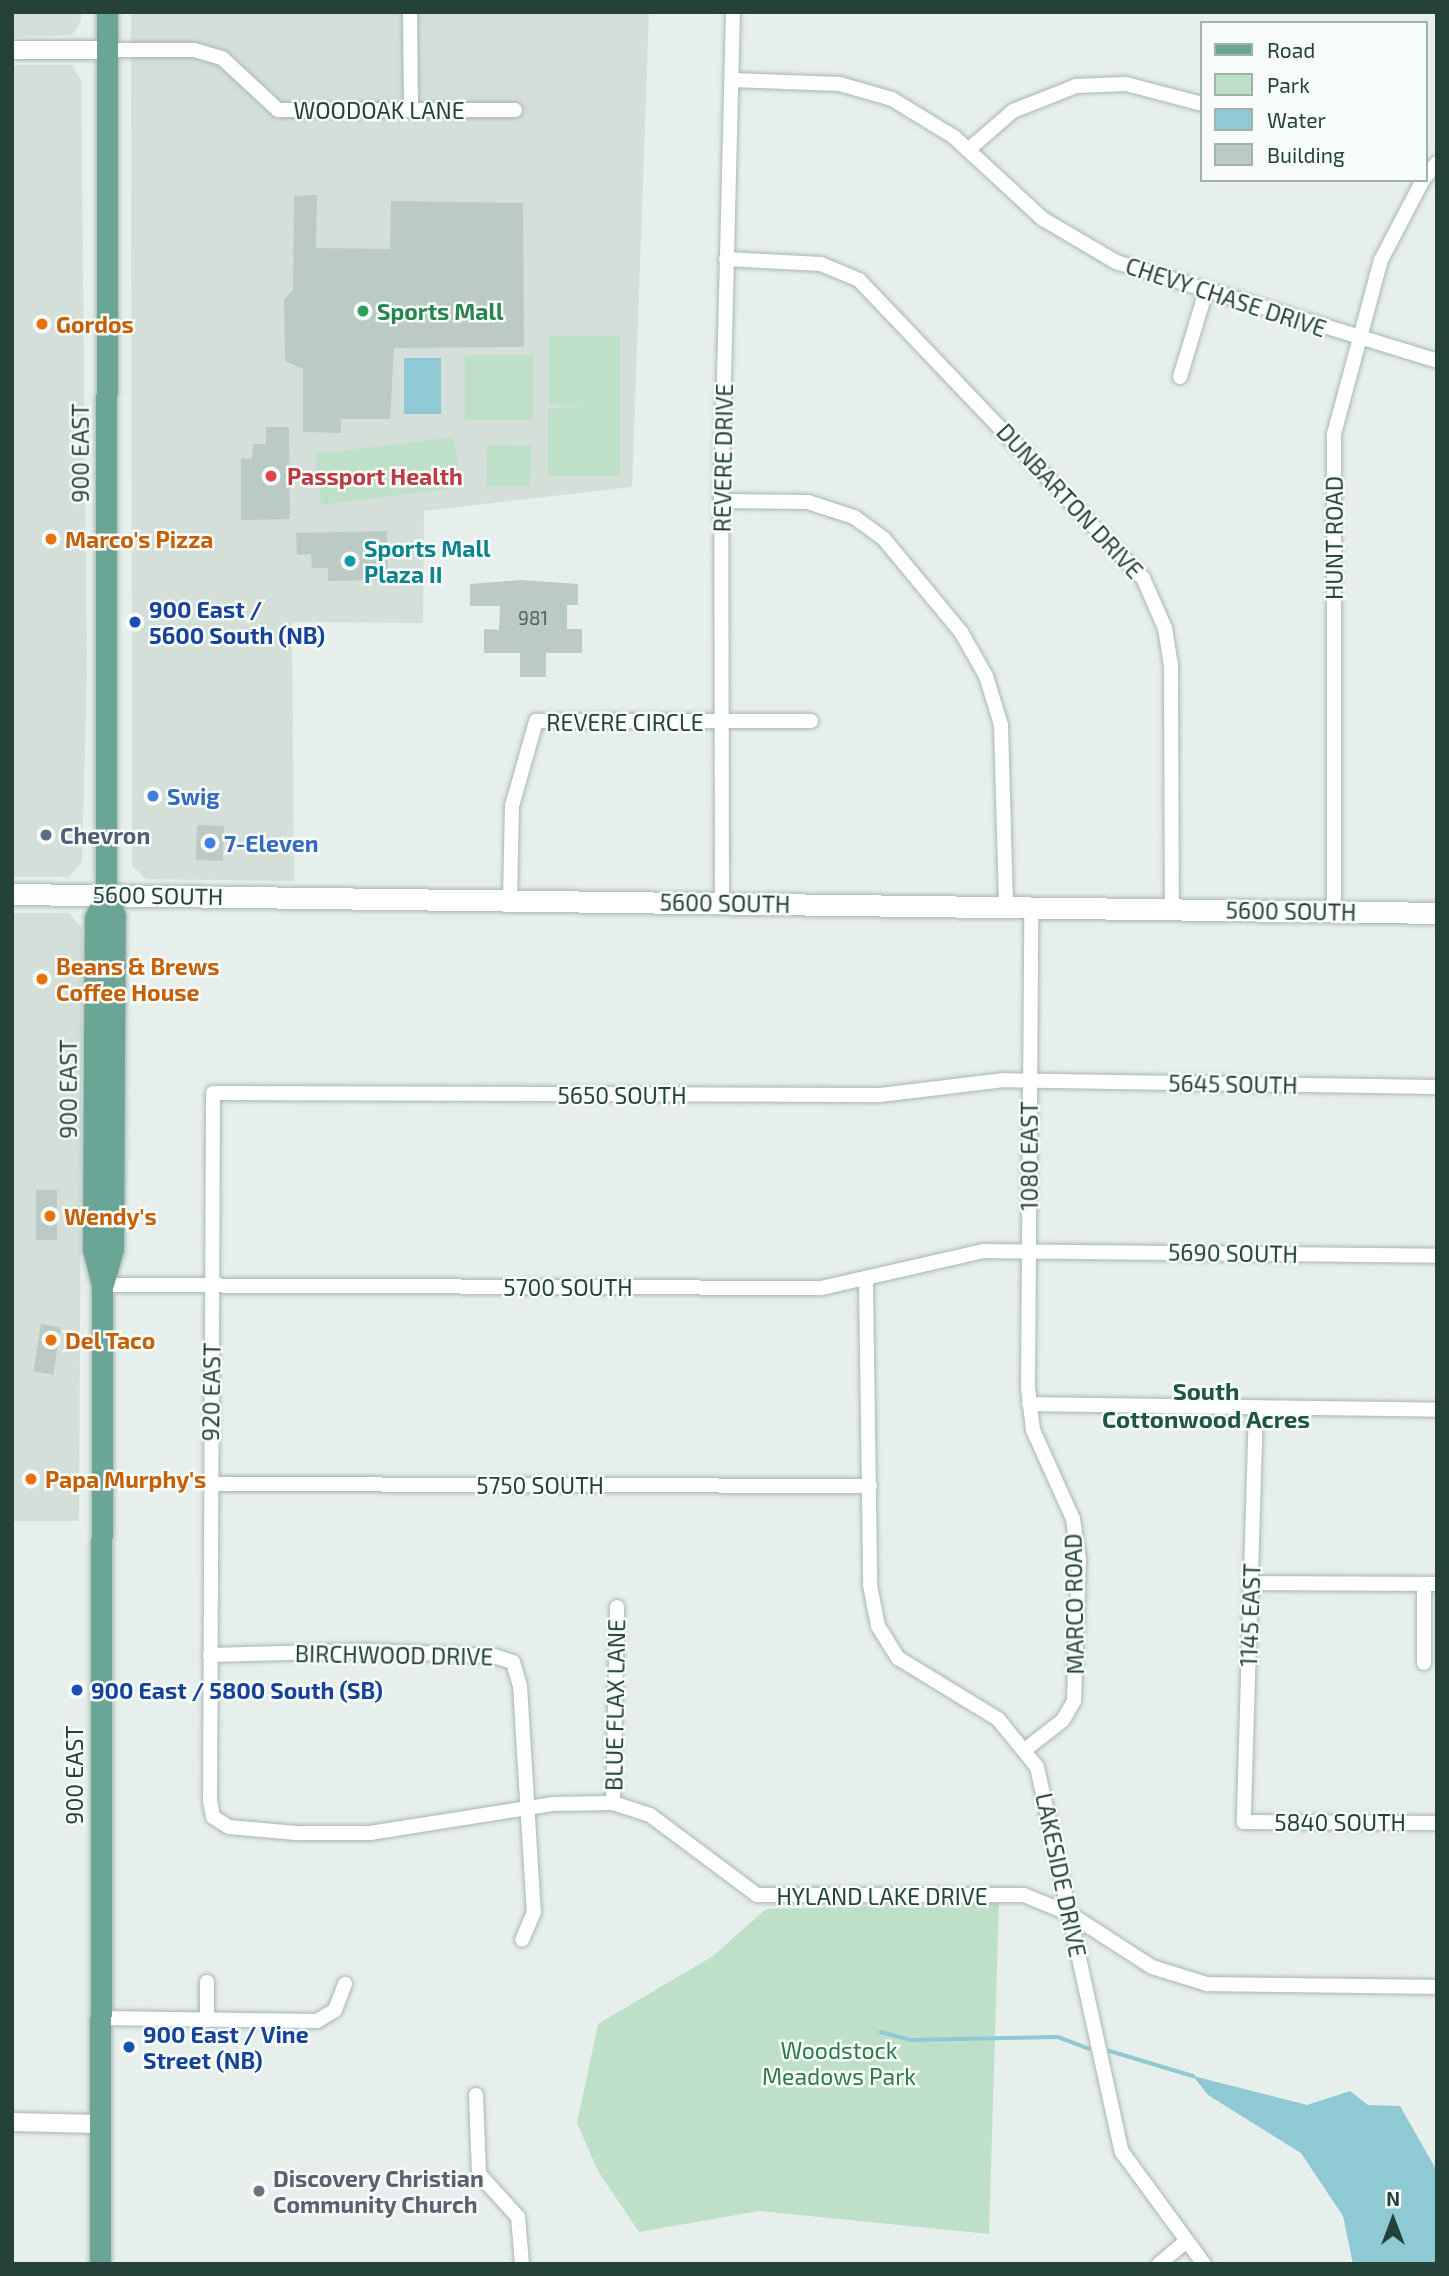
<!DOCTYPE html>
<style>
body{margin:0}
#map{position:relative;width:1449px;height:2276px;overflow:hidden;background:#e6efeb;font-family:"Exo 2",sans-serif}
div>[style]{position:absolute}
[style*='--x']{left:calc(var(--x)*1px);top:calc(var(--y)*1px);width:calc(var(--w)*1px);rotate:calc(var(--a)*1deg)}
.built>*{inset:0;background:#d4dfda}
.green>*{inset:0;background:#bfe0c8;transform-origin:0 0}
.water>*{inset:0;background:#8ec9d4;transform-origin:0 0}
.stream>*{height:3.5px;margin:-1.75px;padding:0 1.75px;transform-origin:1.75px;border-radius:1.75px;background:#8ec9d4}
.building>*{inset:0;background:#bbcac4;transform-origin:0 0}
.roads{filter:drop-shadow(0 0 2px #a8b8b2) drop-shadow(0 0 2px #a8b8b2)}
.minor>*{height:14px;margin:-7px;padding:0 7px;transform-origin:7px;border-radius:7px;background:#fff}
.tertiary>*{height:18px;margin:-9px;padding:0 9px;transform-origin:9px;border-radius:9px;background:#fff}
.secondary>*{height:21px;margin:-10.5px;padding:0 10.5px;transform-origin:10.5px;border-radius:10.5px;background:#fff}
.primary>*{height:21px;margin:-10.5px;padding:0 10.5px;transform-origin:10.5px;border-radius:10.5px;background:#6aa596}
.dots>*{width:19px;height:19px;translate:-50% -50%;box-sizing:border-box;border:4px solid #f7fbf9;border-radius:50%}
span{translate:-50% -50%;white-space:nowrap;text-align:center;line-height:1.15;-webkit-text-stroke:5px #f7fbf9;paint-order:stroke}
.number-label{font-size:19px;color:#4a645c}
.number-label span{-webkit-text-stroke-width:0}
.street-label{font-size:23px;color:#24423a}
.leisure-label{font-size:23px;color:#27864d;font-weight:700}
.left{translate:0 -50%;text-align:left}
.food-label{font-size:23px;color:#c56008;font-weight:700}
.health-label{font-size:23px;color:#be3a42;font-weight:700}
.culture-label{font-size:23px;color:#0d838f;font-weight:700}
.transit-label{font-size:23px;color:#164399;font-weight:700}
.shop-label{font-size:23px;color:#366cbe;font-weight:700}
.service-label{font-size:23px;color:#4e5e75;font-weight:700}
.park-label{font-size:23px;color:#2d7a4b}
.worship-label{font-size:23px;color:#5b616d;font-weight:700}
.neighbourhood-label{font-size:24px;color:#1f5548;font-weight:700}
.frame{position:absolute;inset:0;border:14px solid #24423a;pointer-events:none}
.legend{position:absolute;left:1200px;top:21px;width:228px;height:161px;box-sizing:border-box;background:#f7fbf9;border:2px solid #a3b1ad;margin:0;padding:9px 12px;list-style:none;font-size:21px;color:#24423a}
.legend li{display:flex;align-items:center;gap:14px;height:35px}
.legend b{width:35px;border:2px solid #a3b1ad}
.north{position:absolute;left:1358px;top:2185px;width:70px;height:70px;-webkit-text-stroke:5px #f7fbf9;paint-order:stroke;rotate:0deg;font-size:19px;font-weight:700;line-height:28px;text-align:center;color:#24423a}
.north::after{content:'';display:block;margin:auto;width:24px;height:32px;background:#24423a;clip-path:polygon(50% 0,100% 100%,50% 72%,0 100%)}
</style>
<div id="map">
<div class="built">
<div style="clip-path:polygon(12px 12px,81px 12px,81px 21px,72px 35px,12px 37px)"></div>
<div style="clip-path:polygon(131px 12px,649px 12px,632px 487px,424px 511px,423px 623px,292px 622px,294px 881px,146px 879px,132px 866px)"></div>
<div style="clip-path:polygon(12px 65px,72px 65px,81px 80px,87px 666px,82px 862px,69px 877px,12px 877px)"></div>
<div style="clip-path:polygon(12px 913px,69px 913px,82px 928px,79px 1521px,12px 1521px)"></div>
</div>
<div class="green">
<div style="clip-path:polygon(549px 336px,620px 336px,620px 476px,548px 476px,548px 408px,585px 407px,549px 404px)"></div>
<div style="left:465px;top:355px;width:69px;height:65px"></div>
<div style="left:454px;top:437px;width:51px;height:140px;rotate:83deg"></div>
<div style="left:487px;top:445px;width:44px;height:41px;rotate:1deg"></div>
<div style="clip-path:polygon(999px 1903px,989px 2234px,759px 2211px,639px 2232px,598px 2171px,577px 2123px,598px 2024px,713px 1956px,766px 1909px)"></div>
</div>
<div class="water">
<div style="left:404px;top:358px;width:37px;height:56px"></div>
<div style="clip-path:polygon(1193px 2076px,1307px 2105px,1350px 2091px,1368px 2105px,1400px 2106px,1437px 2171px,1437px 2264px,1353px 2264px,1343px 2216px,1301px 2153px,1208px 2095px)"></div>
</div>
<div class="stream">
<div style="--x:881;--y:2032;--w:31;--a:15"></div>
<div style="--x:911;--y:2040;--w:147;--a:-1.2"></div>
<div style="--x:1058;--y:2037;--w:33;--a:21"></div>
<div style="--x:1110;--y:2051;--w:87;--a:16.8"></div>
</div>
<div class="building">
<div style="clip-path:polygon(317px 195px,316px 248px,390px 249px,391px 201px,523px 203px,524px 347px,394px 348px,390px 419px,341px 419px,341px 433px,303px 432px,303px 369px,285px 361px,284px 299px,293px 290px,294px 196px)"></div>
<div style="clip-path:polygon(266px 427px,289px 427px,290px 519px,241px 520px,241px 458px,252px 459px,253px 444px,266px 444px)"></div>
<div style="clip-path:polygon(387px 531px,388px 580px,328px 581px,328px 568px,312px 568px,311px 554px,297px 555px,296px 533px)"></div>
<div style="clip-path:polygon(521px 580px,578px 584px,578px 605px,567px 605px,567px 629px,582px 629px,582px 653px,546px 653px,546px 677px,520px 677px,520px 653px,484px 653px,484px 629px,499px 630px,500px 606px,470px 606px,470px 584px)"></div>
<div style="left:197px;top:825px;width:27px;height:35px;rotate:2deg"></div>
<div style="left:36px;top:1190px;width:21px;height:50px"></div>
<div style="left:41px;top:1324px;width:20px;height:48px;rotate:9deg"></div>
</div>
<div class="roads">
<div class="minor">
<div style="--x:410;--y:12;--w:98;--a:89.4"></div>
<div style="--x:107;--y:50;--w:87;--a:0"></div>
<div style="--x:194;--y:50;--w:29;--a:16"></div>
<div style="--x:222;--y:58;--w:76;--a:42.9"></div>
<div style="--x:278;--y:110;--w:237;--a:0"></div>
<div style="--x:732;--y:80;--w:108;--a:2.1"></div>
<div style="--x:840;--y:84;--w:54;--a:16.1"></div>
<div style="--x:892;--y:99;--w:73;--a:31.5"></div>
<div style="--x:954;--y:137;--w:121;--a:42.7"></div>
<div style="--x:1043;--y:219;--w:85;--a:30.5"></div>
<div style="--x:1116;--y:262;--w:336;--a:17.1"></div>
<div style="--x:968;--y:150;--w:60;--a:-40.9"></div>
<div style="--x:1013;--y:111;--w:68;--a:-21.6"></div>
<div style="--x:1076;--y:86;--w:50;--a:-2.3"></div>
<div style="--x:1126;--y:84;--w:79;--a:14.7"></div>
<div style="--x:1426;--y:176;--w:17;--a:-50"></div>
<div style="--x:726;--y:259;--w:95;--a:3"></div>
<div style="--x:821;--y:264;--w:41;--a:22.8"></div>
<div style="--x:859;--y:280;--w:412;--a:46.4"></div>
<div style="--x:1143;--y:578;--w:55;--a:66.3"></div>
<div style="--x:1165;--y:628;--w:36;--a:81"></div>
<div style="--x:1171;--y:664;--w:246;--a:89.8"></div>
<div style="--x:1180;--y:377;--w:87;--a:-73.2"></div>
<div style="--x:721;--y:501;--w:87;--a:0.7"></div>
<div style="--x:808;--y:502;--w:48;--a:18.1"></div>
<div style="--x:854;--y:517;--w:37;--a:36"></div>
<div style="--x:884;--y:539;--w:121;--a:50.4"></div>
<div style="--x:961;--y:632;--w:51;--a:60.4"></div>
<div style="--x:986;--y:676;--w:51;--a:73"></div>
<div style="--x:1001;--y:725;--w:182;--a:88.4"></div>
<div style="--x:510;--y:900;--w:94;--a:-88.8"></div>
<div style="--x:512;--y:806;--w:88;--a:-74.2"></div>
<div style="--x:536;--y:721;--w:275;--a:0"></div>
<div style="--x:722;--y:903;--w:402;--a:-90.1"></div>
<div style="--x:721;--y:501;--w:489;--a:-88.6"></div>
<div style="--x:1334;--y:912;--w:478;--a:-90"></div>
<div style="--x:1334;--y:434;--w:180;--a:-74.9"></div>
<div style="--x:1381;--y:260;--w:90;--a:-62.3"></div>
<div style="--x:1437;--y:1087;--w:433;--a:-179.1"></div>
<div style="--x:1004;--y:1080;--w:125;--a:173.1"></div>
<div style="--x:880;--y:1095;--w:667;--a:-179.83"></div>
<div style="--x:213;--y:1093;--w:707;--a:90.24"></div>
<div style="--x:210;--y:1800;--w:17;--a:80"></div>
<div style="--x:213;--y:1817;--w:19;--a:32"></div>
<div style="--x:229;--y:1827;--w:67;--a:5.1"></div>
<div style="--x:296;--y:1833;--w:74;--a:0"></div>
<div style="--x:370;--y:1833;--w:186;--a:-9"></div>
<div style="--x:554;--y:1804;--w:59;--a:-1"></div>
<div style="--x:613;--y:1803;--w:39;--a:18"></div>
<div style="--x:650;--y:1815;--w:134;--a:36.8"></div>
<div style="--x:757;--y:1895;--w:267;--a:0"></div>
<div style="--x:1024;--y:1895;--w:50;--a:22.4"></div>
<div style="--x:1070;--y:1914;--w:98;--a:32.9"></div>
<div style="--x:1152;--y:1967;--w:58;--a:17.2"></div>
<div style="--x:1207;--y:1984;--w:230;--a:0.7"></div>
<div style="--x:866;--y:1281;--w:304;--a:89.2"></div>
<div style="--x:870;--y:1585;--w:42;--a:79"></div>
<div style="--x:878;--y:1626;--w:38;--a:58"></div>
<div style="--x:898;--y:1658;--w:117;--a:31.4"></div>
<div style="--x:998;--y:1719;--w:62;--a:50.9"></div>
<div style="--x:1037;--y:1767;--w:394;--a:77.6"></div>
<div style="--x:1122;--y:2152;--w:139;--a:53.8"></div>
<div style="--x:102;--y:1285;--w:719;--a:0.24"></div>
<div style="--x:821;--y:1288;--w:167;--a:-12.8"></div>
<div style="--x:984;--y:1251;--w:453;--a:0.6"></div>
<div style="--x:1029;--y:1404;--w:408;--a:0.8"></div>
<div style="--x:1256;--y:1407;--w:415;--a:91.7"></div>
<div style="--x:1244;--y:1822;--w:193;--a:0.3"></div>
<div style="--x:210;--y:1484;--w:660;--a:0.17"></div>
<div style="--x:1251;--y:1583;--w:186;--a:0.3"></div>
<div style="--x:1424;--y:1584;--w:79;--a:90"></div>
<div style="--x:210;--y:1655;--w:158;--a:-1.5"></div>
<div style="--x:368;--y:1651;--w:126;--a:2.3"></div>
<div style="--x:494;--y:1656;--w:20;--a:18"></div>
<div style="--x:513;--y:1662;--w:25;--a:74"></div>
<div style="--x:520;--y:1686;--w:226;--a:86.5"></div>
<div style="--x:534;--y:1912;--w:30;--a:113"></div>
<div style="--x:1026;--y:1749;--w:47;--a:-38.1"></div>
<div style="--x:1063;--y:1720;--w:22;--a:-60"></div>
<div style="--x:1074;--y:1701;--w:141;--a:-88"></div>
<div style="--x:1079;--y:1560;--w:41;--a:-98.3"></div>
<div style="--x:1073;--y:1519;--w:98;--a:-114.2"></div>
<div style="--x:1033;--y:1430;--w:42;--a:-96.8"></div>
<div style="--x:1028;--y:1388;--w:480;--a:-89.6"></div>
<div style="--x:613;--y:1803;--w:196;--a:-88.8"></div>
<div style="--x:207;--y:1982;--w:38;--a:90"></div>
<div style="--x:100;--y:2018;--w:217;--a:0.8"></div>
<div style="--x:317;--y:2021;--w:21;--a:-31"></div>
<div style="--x:335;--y:2010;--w:28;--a:-69"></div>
<div style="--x:476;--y:2095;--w:79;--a:87.8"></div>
<div style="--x:479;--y:2174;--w:58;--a:47.8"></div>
<div style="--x:518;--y:2217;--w:47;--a:85.1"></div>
<div style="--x:1159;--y:2264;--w:33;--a:-40"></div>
</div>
<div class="tertiary">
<div style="--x:12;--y:50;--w:95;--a:0"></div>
<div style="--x:12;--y:2122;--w:88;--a:1.3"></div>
</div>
<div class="secondary">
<div style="--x:12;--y:894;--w:1425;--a:0.76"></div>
</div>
<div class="primary">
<div style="--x:103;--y:1284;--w:36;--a:-74"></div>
<div style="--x:113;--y:1249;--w:333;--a:-89.7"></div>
<div style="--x:115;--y:916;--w:24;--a:-112"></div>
<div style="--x:106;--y:894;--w:882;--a:-89.94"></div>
<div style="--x:100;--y:2264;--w:979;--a:-89.88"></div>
<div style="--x:102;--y:1285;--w:37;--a:-104"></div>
<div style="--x:93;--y:1249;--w:201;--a:-89.7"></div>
<div style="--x:94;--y:1048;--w:130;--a:-89.6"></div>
<div style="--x:95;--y:918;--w:26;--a:-65"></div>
</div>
</div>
<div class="dots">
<div style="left:363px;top:311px;background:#2e9e5b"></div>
<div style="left:42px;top:324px;background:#e8710a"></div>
<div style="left:271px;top:476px;background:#e0444e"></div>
<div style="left:51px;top:539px;background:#e8710a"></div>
<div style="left:350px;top:561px;background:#0f9aa8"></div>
<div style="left:135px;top:622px;background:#1a4fb4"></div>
<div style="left:153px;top:796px;background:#3f7fe0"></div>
<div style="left:46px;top:835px;background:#5c6f8a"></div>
<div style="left:210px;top:843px;background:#3f7fe0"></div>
<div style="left:42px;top:979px;background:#e8710a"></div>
<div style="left:50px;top:1216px;background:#e8710a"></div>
<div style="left:51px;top:1340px;background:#e8710a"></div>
<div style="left:31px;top:1479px;background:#e8710a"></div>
<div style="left:77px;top:1690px;background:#1a4fb4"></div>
<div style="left:129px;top:2047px;background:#1a4fb4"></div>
<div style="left:259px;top:2191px;background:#6b7280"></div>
</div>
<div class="number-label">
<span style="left:533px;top:618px">981</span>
</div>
<div class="street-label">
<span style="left:379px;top:110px">WOODOAK LANE</span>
<span style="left:1226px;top:297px;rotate:18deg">CHEVY CHASE DRIVE</span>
<span style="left:80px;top:453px;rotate:-90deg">900 EAST</span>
<span style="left:723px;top:458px;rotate:-89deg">REVERE DRIVE</span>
<span style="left:1070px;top:501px;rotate:47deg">DUNBARTON DRIVE</span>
<span style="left:1334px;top:538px;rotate:-90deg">HUNT ROAD</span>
<span style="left:625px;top:722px">REVERE CIRCLE</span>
<span style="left:158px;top:895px;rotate:1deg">5600 SOUTH</span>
<span style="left:725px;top:903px;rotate:1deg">5600 SOUTH</span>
<span style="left:1291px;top:911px;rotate:1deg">5600 SOUTH</span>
<span style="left:1233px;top:1084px;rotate:1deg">5645 SOUTH</span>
<span style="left:68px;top:1089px;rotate:-90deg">900 EAST</span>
<span style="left:622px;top:1095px">5650 SOUTH</span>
<span style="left:1029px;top:1156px;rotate:-90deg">1080 EAST</span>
<span style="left:1233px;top:1253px;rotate:1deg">5690 SOUTH</span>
<span style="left:568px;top:1287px">5700 SOUTH</span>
<span style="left:211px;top:1392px;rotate:-89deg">920 EAST</span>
<span style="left:540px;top:1485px">5750 SOUTH</span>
<span style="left:1074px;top:1604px;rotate:-91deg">MARCO ROAD</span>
<span style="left:1250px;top:1615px;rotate:-88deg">1145 EAST</span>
<span style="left:394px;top:1655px;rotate:1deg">BIRCHWOOD DRIVE</span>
<span style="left:615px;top:1705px;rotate:-89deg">BLUE FLAX LANE</span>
<span style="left:74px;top:1775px;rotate:-90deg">900 EAST</span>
<span style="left:1340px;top:1822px">5840 SOUTH</span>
<span style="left:1061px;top:1875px;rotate:78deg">LAKESIDE DRIVE</span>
<span style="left:882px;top:1896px">HYLAND LAKE DRIVE</span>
</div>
<div class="leisure-label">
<span class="left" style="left:377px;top:311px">Sports Mall</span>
</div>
<div class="food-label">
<span class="left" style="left:56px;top:324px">Gordos</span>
<span class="left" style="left:65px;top:539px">Marco's Pizza</span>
<span class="left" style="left:56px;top:979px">Beans &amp; Brews<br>Coffee House</span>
<span class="left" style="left:64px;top:1216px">Wendy's</span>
<span class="left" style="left:65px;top:1340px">Del Taco</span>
<span class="left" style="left:45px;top:1479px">Papa Murphy's</span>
</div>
<div class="health-label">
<span class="left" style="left:287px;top:476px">Passport Health</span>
</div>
<div class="culture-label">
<span class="left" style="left:364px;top:561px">Sports Mall<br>Plaza II</span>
</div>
<div class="transit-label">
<span class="left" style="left:149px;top:622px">900 East /<br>5600 South (NB)</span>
<span class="left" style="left:91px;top:1690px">900 East / 5800 South (SB)</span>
<span class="left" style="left:143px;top:2047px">900 East / Vine<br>Street (NB)</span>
</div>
<div class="shop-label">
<span class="left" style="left:167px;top:796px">Swig</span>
<span class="left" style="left:224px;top:843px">7-Eleven</span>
</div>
<div class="service-label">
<span class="left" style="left:60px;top:835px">Chevron</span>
</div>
<div class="park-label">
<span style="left:839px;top:2063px">Woodstock<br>Meadows Park</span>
</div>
<div class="worship-label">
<span class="left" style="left:273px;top:2191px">Discovery Christian<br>Community Church</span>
</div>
<div class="neighbourhood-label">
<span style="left:1206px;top:1405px">South<br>Cottonwood Acres</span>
</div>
<div class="frame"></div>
<ul class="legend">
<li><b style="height:9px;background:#6aa596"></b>Road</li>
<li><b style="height:19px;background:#bfe0c8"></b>Park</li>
<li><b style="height:19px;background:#8ec9d4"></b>Water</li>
<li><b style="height:19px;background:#bbcac4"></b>Building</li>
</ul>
<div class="north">N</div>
</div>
